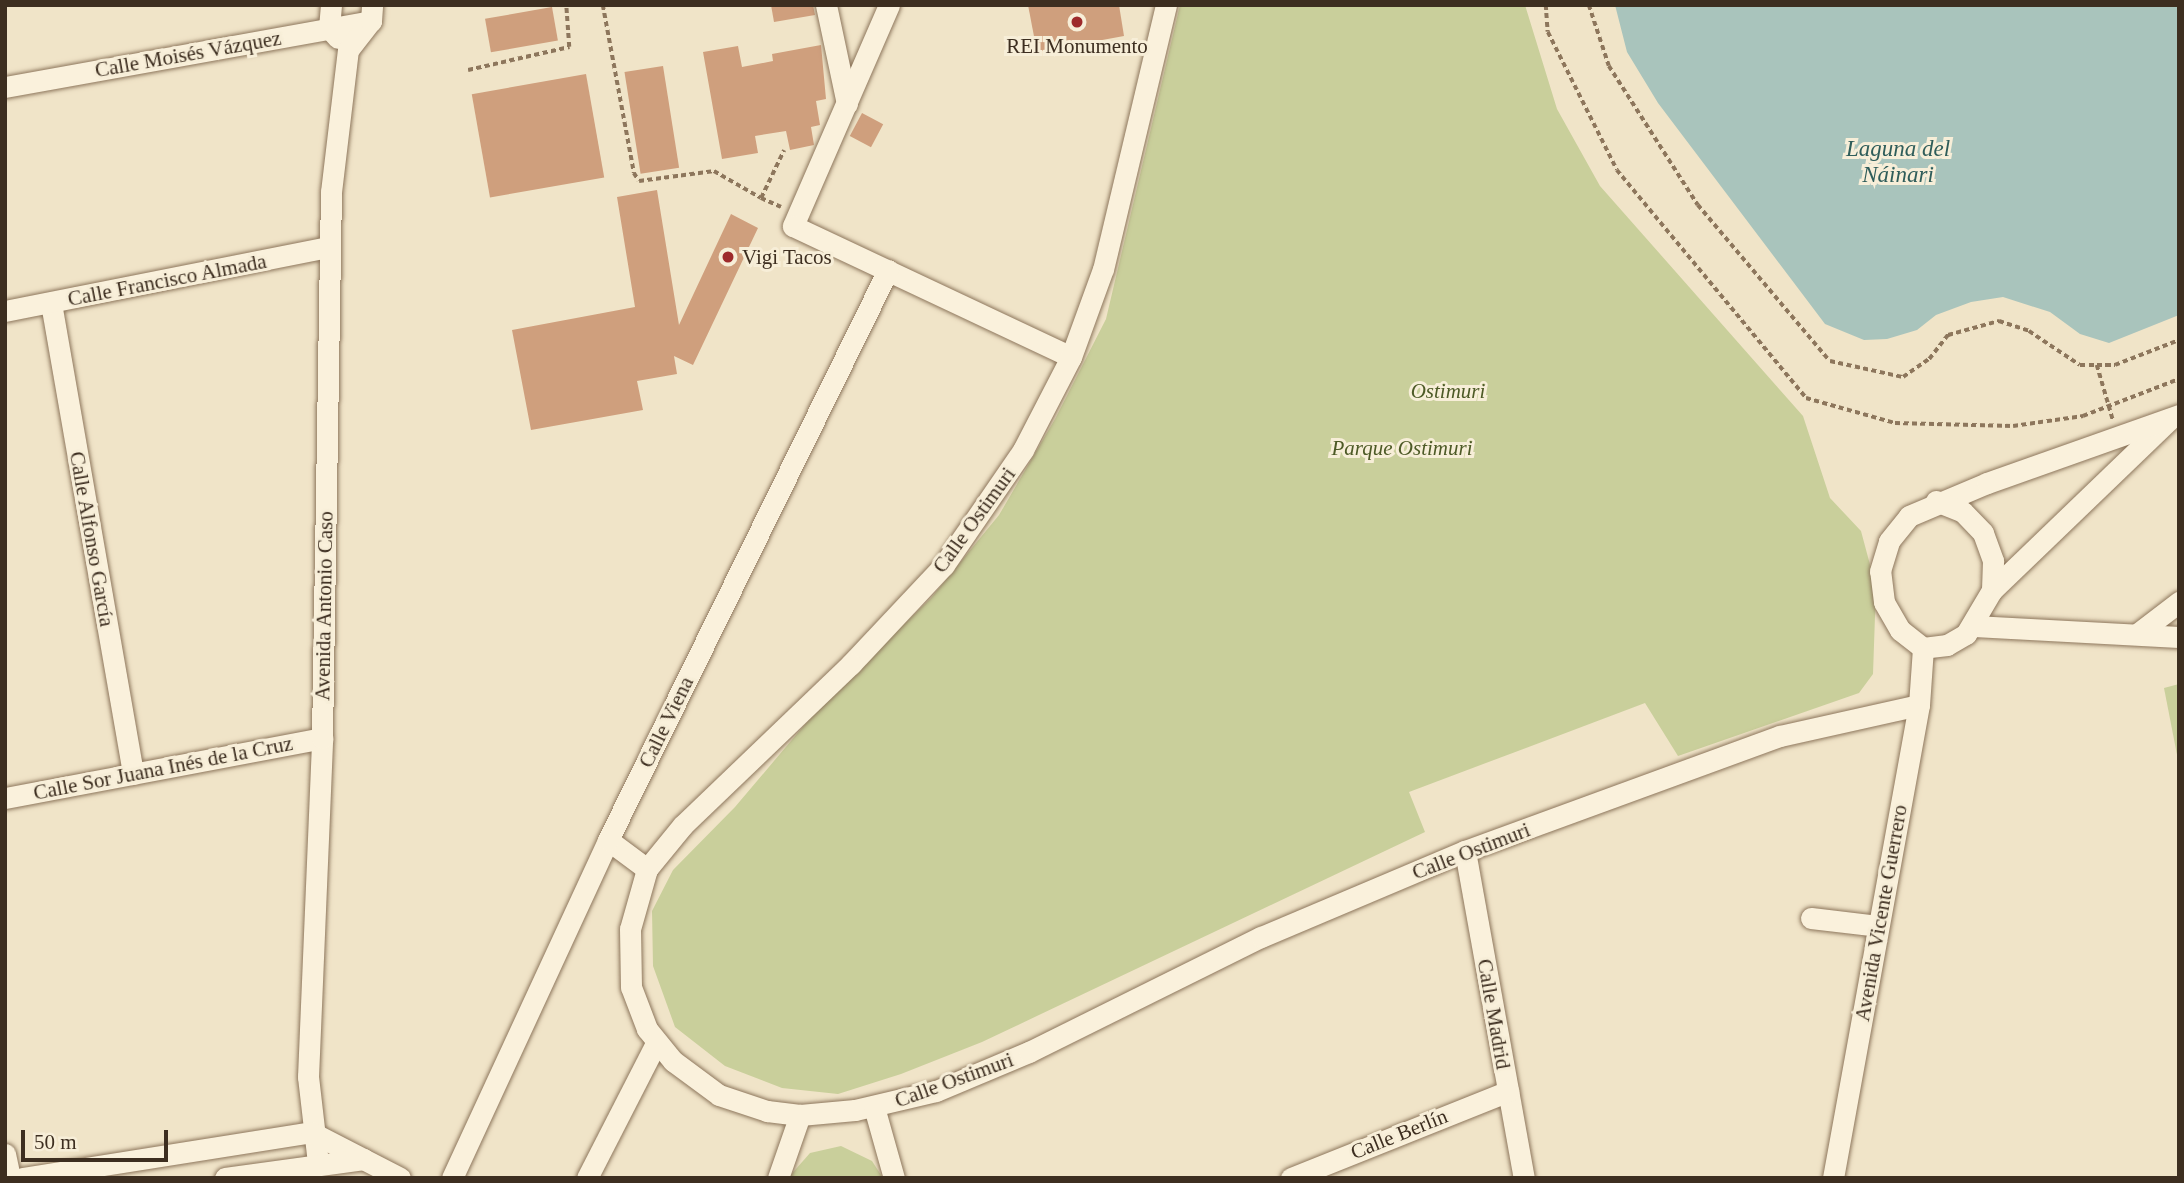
<!DOCTYPE html>
<meta charset="utf-8">
<style>
body{margin:0}
#map{position:relative;width:2184px;height:1183px;overflow:hidden;background:#f0e4c8;font-family:"Times New Roman",serif}
div>[style]{position:absolute}
[style*='--x']{left:calc(var(--x)*1px);top:calc(var(--y)*1px);width:calc(var(--w)*1px);rotate:calc(var(--a)*1deg)}
.green>*{inset:0;background:#c9cf9b}
.water>*{inset:0;background:#a9c4bc}
.building>*{inset:0;background:#cf9f7d;transform-origin:0 0}
.path>*{height:3.5px;margin-top:-1.75px;transform-origin:0;background:repeating-linear-gradient(90deg,#8d765c 0 5px,transparent 0 8.5px)}
.roads{filter:drop-shadow(0 0 2px #8d765c) drop-shadow(0 0 2px #8d765c)}
.minor>*{height:21px;margin:-10.5px;padding:0 10.5px;transform-origin:10.5px;border-radius:10.5px;background:#faf1dc}
.dots>*{width:19px;height:19px;translate:-50% -50%;box-sizing:border-box;border:4px solid #f7eed8;border-radius:50%}
span{translate:-50% -50%;white-space:nowrap;text-align:center;line-height:1.15;-webkit-text-stroke:6px #f7eed8;paint-order:stroke}
.poi-label{font-size:21px;color:#3d2e20}
.left{translate:0 -50%;text-align:left}
.street-label{font-size:21px;color:#3d2e20}
.park-label{font-size:21px;color:#4d5a26;font-style:italic}
.water-label{font-size:23px;color:#2f5d5a;font-style:italic}
.frame{position:absolute;inset:0;border:7px solid #3d2e20;pointer-events:none}
.scale{position:absolute;left:21px;top:1130px;width:147px;height:32px;box-sizing:border-box;border:4px solid #3d2e20;border-top:0;padding-left:9px;font-size:21px;line-height:24px;white-space:nowrap;color:#3d2e20;-webkit-text-stroke:5px #f7eed8;paint-order:stroke}
</style>
<div id="map">
<div class="green">
<div style="clip-path:polygon(1180px 5px,1525px 5px,1557px 109px,1600px 186px,1803px 416px,1830px 498px,1861px 531px,1876px 587px,1873px 674px,1859px 693px,1678px 756px,1645px 703px,1409px 792px,1425px 832px,982px 1042px,901px 1074px,838px 1094px,782px 1088px,725px 1066px,675px 1027px,653px 966px,652px 911px,673px 870px,735px 807px,824px 702px,931px 598px,999px 515px,1055px 419px,1106px 319px)"></div>
<div style="clip-path:polygon(2179px 684px,2179px 765px,2164px 688px)"></div>
<div style="clip-path:polygon(841px 1146px,872px 1161px,883px 1178px,788px 1178px,810px 1153px)"></div>
</div>
<div class="water">
<div style="clip-path:polygon(1615px 5px,2179px 5px,2179px 315px,2109px 343px,2080px 334px,2050px 312px,2003px 297px,1971px 302px,1936px 315px,1917px 330px,1887px 339px,1864px 340px,1825px 324px,1658px 103px,1627px 52px)"></div>
</div>
<div class="building">
<div style="clip-path:polygon(771px 5px,813px 5px,815px 15px,774px 22px)"></div>
<div style="clip-path:polygon(1028px 5px,1119px 5px,1124px 36px,1037px 52px)"></div>
<div style="left:552px;top:7px;width:34px;height:68px;rotate:80deg"></div>
<div style="clip-path:polygon(821px 45px,826px 99px,816px 101px,820px 125px,811px 127px,814px 145px,790px 150px,786px 131px,755px 136px,758px 153px,722px 159px,703px 52px,738px 46px,742px 67px,773px 61px,772px 54px)"></div>
<div style="left:663px;top:66px;width:103px;height:39px;rotate:81deg"></div>
<div style="left:586px;top:74px;width:105px;height:116px;rotate:80deg"></div>
<div style="left:862px;top:113px;width:24px;height:26px;rotate:28deg"></div>
<div style="clip-path:polygon(657px 190px,679px 325px,731px 214px,758px 228px,693px 365px,674px 356px,677px 374px,637px 381px,643px 410px,531px 430px,512px 330px,635px 307px,617px 197px)"></div>
</div>
<div class="path">
<div style="--x:603;--y:5;--w:171;--a:79.5"></div>
<div style="--x:634;--y:173;--w:9;--a:58"></div>
<div style="--x:639;--y:181;--w:76;--a:-7.6"></div>
<div style="--x:714;--y:171;--w:54;--a:29.9"></div>
<div style="--x:761;--y:198;--w:53;--a:-64.4"></div>
<div style="--x:1546;--y:5;--w:27;--a:86"></div>
<div style="--x:1548;--y:32;--w:154;--a:63.4"></div>
<div style="--x:1617;--y:170;--w:296;--a:50.3"></div>
<div style="--x:1806;--y:398;--w:92;--a:15.7"></div>
<div style="--x:1895;--y:423;--w:118;--a:1.5"></div>
<div style="--x:2013;--y:426;--w:71;--a:-8.1"></div>
<div style="--x:2083;--y:416;--w:103;--a:-21.1"></div>
<div style="--x:1589;--y:5;--w:64;--a:71.8"></div>
<div style="--x:1609;--y:66;--w:165;--a:57.4"></div>
<div style="--x:1698;--y:205;--w:204;--a:49.8"></div>
<div style="--x:1830;--y:361;--w:75;--a:12.4"></div>
<div style="--x:1903;--y:377;--w:32;--a:-35"></div>
<div style="--x:1929;--y:359;--w:31;--a:-52"></div>
<div style="--x:1948;--y:335;--w:53;--a:-15.4"></div>
<div style="--x:1999;--y:321;--w:32;--a:18"></div>
<div style="--x:2029;--y:331;--w:61;--a:33.7"></div>
<div style="--x:2080;--y:365;--w:35;--a:0"></div>
<div style="--x:2115;--y:365;--w:69;--a:-21.3"></div>
<div style="--x:468;--y:70;--w:104;--a:-12.8"></div>
<div style="--x:569;--y:47;--w:42;--a:-94.1"></div>
<div style="--x:761;--y:198;--w:22;--a:24"></div>
<div style="--x:2097;--y:365;--w:57;--a:73.8"></div>
</div>
<div class="roads">
<div class="minor">
<div style="--x:331;--y:5;--w:23;--a:95"></div>
<div style="--x:329;--y:28;--w:13;--a:48"></div>
<div style="--x:826;--y:5;--w:101;--a:78"></div>
<div style="--x:889;--y:5;--w:241;--a:113.5"></div>
<div style="--x:793;--y:226;--w:307;--a:25.2"></div>
<div style="--x:1166;--y:5;--w:271;--a:103.4"></div>
<div style="--x:1103;--y:269;--w:94;--a:110"></div>
<div style="--x:1071;--y:357;--w:105;--a:117.3"></div>
<div style="--x:1023;--y:450;--w:140;--a:124.5"></div>
<div style="--x:944;--y:565;--w:136;--a:133.2"></div>
<div style="--x:851;--y:664;--w:233;--a:136.2"></div>
<div style="--x:683;--y:825;--w:57;--a:129.3"></div>
<div style="--x:647;--y:869;--w:62;--a:105.8"></div>
<div style="--x:630;--y:929;--w:58;--a:89"></div>
<div style="--x:631;--y:987;--w:45;--a:69.1"></div>
<div style="--x:647;--y:1029;--w:41;--a:50.9"></div>
<div style="--x:673;--y:1061;--w:57;--a:36.5"></div>
<div style="--x:719;--y:1095;--w:51;--a:18.4"></div>
<div style="--x:767;--y:1111;--w:33;--a:7"></div>
<div style="--x:800;--y:1115;--w:55;--a:-5.2"></div>
<div style="--x:855;--y:1110;--w:83;--a:-13.2"></div>
<div style="--x:936;--y:1091;--w:101;--a:-22.8"></div>
<div style="--x:1029;--y:1052;--w:259;--a:-26.4"></div>
<div style="--x:1261;--y:937;--w:221;--a:-22.9"></div>
<div style="--x:1465;--y:851;--w:335;--a:-20.1"></div>
<div style="--x:1780;--y:736;--w:142;--a:-12.6"></div>
<div style="--x:5;--y:87;--w:372;--a:-10.2"></div>
<div style="--x:51;--y:303;--w:478;--a:80.1"></div>
<div style="--x:5;--y:311;--w:329;--a:-11.2"></div>
<div style="--x:2170;--y:419;--w:247;--a:136.1"></div>
<div style="--x:1992;--y:590;--w:51;--a:120.6"></div>
<div style="--x:1966;--y:634;--w:22;--a:150"></div>
<div style="--x:1947;--y:645;--w:24;--a:173"></div>
<div style="--x:1923;--y:648;--w:29;--a:-142"></div>
<div style="--x:1900;--y:630;--w:32;--a:-120"></div>
<div style="--x:1884;--y:602;--w:31;--a:-97"></div>
<div style="--x:1880;--y:571;--w:31;--a:-73"></div>
<div style="--x:1889;--y:541;--w:32;--a:-51"></div>
<div style="--x:1909;--y:516;--w:85;--a:-22.9"></div>
<div style="--x:1987;--y:483;--w:204;--a:-19.5"></div>
<div style="--x:1936;--y:501;--w:29;--a:22"></div>
<div style="--x:1963;--y:512;--w:29;--a:46"></div>
<div style="--x:1983;--y:533;--w:30;--a:70"></div>
<div style="--x:1993;--y:561;--w:29;--a:92"></div>
<div style="--x:1974;--y:626;--w:205;--a:3.1"></div>
<div style="--x:2137;--y:634;--w:53;--a:-37.3"></div>
<div style="--x:5;--y:798;--w:323;--a:-10.7"></div>
<div style="--x:608;--y:840;--w:49;--a:36.6"></div>
<div style="--x:1465;--y:851;--w:332;--a:79.8"></div>
<div style="--x:1811;--y:918;--w:67;--a:6.8"></div>
<div style="--x:874;--y:1107;--w:74;--a:74.3"></div>
<div style="--x:5;--y:1154;--w:25;--a:78"></div>
<div style="--x:318;--y:1163;--w:87;--a:-96.6"></div>
<div style="--x:308;--y:1077;--w:339;--a:-87.6"></div>
<div style="--x:322;--y:738;--w:546;--a:-89.06"></div>
<div style="--x:331;--y:192;--w:143;--a:-83.2"></div>
<div style="--x:348;--y:50;--w:37;--a:-52"></div>
<div style="--x:371;--y:21;--w:16;--a:-86"></div>
<div style="--x:22;--y:1178;--w:293;--a:-9"></div>
<div style="--x:311;--y:1132;--w:100;--a:27.3"></div>
<div style="--x:225;--y:1178;--w:140;--a:-7.8"></div>
<div style="--x:452;--y:1178;--w:372;--a:-65.2"></div>
<div style="--x:608;--y:840;--w:635;--a:-63.84"></div>
<div style="--x:587;--y:1178;--w:152;--a:-62.9"></div>
<div style="--x:778;--y:1178;--w:67;--a:-70.8"></div>
<div style="--x:1291;--y:1178;--w:234;--a:-21.8"></div>
<div style="--x:1833;--y:1178;--w:481;--a:-79.7"></div>
<div style="--x:1919;--y:705;--w:57;--a:-86"></div>
</div>
</div>
<div class="dots">
<div style="left:1077px;top:22px;background:#9e2a2b"></div>
<div style="left:728px;top:257px;background:#9e2a2b"></div>
</div>
<div class="poi-label">
<span style="left:1077px;top:46px">REI Monumento</span>
<span class="left" style="left:742px;top:257px">Vigi Tacos</span>
</div>
<div class="street-label">
<span style="left:188px;top:54px;rotate:-10deg">Calle Moisés Vázquez</span>
<span style="left:167px;top:280px;rotate:-11deg">Calle Francisco Almada</span>
<span style="left:974px;top:520px;rotate:-54deg">Calle Ostimuri</span>
<span style="left:92px;top:539px;rotate:80deg">Calle Alfonso García</span>
<span style="left:324px;top:606px;rotate:-89deg">Avenida Antonio Caso</span>
<span style="left:666px;top:722px;rotate:-64deg">Calle Viena</span>
<span style="left:163px;top:768px;rotate:-11deg">Calle Sor Juana Inés de la Cruz</span>
<span style="left:1471px;top:851px;rotate:-21deg">Calle Ostimuri</span>
<span style="left:1881px;top:913px;rotate:-80deg">Avenida Vicente Guerrero</span>
<span style="left:1494px;top:1014px;rotate:80deg">Calle Madrid</span>
<span style="left:954px;top:1080px;rotate:-20deg">Calle Ostimuri</span>
<span style="left:1399px;top:1134px;rotate:-22deg">Calle Berlín</span>
</div>
<div class="park-label">
<span style="left:1448px;top:391px">Ostimuri</span>
<span style="left:1402px;top:448px">Parque Ostimuri</span>
</div>
<div class="water-label">
<span style="left:1898px;top:162px">Laguna del<br>Náinari</span>
</div>
<div class="frame"></div>
<div class="scale">50 m</div>
</div>
